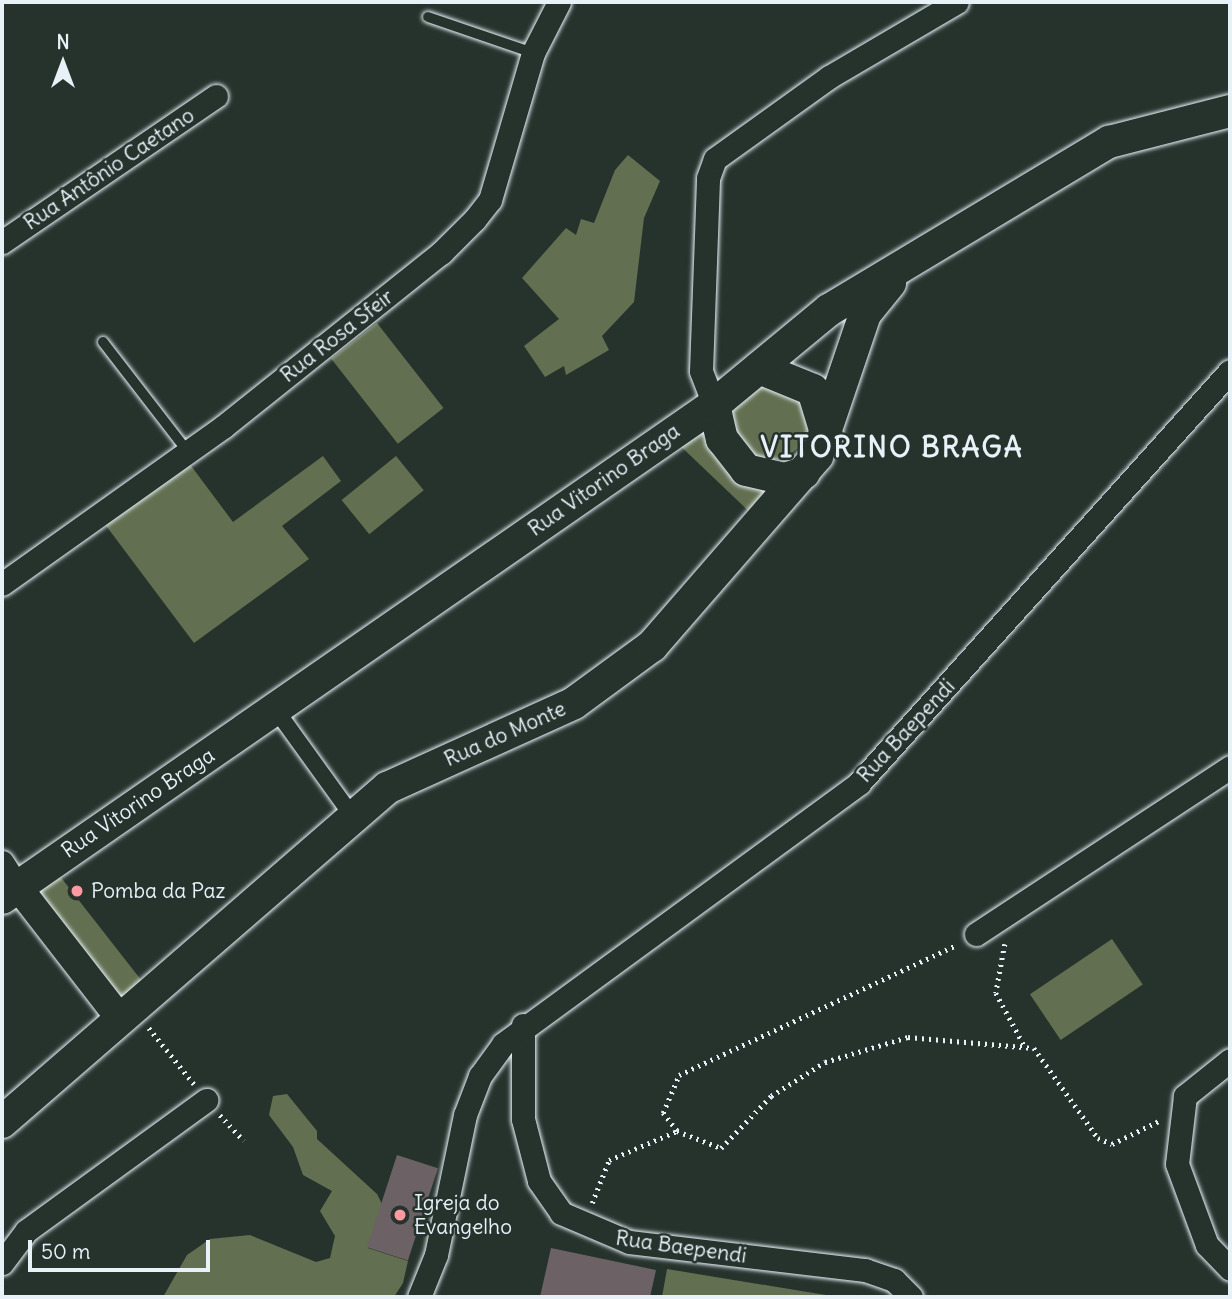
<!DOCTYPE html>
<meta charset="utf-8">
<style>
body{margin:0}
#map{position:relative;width:1232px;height:1299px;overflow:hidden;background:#26332d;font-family:Delius,sans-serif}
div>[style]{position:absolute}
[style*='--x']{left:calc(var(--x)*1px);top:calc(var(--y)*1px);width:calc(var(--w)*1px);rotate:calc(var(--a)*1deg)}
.green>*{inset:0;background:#626f50;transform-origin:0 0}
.round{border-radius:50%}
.building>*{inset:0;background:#6c6266;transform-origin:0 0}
.path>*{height:4.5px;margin-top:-2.25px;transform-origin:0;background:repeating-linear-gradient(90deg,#e8f1f8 0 2px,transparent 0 7px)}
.roads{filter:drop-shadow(0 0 2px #e8f1f8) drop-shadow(0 0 2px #e8f1f8)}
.service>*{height:10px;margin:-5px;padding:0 5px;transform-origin:5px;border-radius:5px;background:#26332d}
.pedestrian>*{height:16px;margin:-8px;padding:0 8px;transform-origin:8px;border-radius:8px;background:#26332d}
.minor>*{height:23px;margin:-11.5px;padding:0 11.5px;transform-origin:11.5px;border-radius:11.5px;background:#26332d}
.tertiary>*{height:28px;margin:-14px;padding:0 14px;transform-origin:14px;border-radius:14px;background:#26332d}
.secondary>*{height:32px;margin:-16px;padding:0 16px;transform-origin:16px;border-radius:16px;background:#26332d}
.dots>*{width:19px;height:19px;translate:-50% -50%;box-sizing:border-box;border:4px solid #26332d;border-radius:50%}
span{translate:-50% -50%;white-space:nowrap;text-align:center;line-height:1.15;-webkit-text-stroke:5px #26332d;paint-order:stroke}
.street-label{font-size:21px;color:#e8f1f8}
.poi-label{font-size:21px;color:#e8f1f8}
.left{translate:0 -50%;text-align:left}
.district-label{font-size:28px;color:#e8f1f8;font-weight:700;letter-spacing:2px}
.frame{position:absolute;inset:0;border:4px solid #e8f1f8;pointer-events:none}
.north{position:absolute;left:28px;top:28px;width:70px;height:70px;-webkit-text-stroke:5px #26332d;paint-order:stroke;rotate:0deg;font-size:19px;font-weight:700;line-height:28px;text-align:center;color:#e8f1f8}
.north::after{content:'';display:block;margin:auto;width:24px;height:32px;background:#e8f1f8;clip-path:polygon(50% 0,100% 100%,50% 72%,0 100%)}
.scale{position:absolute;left:28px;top:1240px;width:182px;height:32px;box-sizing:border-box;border:4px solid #e8f1f8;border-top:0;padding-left:9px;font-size:21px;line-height:24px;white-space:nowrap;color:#e8f1f8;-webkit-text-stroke:5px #26332d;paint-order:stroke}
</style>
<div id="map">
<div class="green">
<div style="clip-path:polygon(628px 155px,660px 181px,644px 218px,634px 302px,602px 336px,609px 350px,566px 375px,564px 366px,545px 377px,524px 346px,559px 319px,522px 278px,566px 228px,576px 235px,581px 219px,594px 223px,615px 170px)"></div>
<div style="left:377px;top:323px;width:108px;height:58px;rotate:52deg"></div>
<div class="round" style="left:732px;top:384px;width:76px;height:76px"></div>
<div style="clip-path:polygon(714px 420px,781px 483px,758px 520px,672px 438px)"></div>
<div style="clip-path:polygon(183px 455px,233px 522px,323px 456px,341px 481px,282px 526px,309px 559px,194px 643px,98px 515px)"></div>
<div style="left:396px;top:456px;width:44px;height:70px;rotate:51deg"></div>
<div style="left:52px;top:866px;width:154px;height:36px;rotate:52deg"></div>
<div style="left:1112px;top:939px;width:55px;height:99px;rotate:56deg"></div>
<div style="clip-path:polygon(287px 1094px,317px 1131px,317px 1139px,377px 1194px,382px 1204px,368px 1248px,408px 1261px,403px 1283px,394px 1297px,163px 1297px,187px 1255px,210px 1239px,250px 1235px,316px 1262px,330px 1258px,335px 1236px,320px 1211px,332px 1191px,303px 1175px,293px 1147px,269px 1115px,273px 1096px)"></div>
<div style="clip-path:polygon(667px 1269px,838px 1297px,662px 1297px)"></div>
</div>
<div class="building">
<div style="left:397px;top:1155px;width:43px;height:97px;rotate:18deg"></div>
<div style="clip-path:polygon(551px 1248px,656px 1270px,650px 1297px,540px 1297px)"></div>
</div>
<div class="path">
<div style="--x:1005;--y:944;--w:50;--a:100.4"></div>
<div style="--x:996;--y:993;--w:59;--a:61.7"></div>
<div style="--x:149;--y:1028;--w:72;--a:51.2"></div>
<div style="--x:220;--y:1115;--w:35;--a:47"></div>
<div style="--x:677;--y:1131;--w:23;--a:-128"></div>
<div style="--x:663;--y:1113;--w:41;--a:-67.2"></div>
<div style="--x:679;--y:1075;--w:307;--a:-25.1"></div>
<div style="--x:592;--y:1203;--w:46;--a:-68.4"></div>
<div style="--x:609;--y:1160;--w:74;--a:-23.1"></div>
<div style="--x:677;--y:1131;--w:47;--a:21.1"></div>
<div style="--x:721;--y:1148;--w:72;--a:-46.1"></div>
<div style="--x:771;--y:1096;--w:64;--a:-32.2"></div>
<div style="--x:825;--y:1062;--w:87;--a:-16.8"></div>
<div style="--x:908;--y:1037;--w:126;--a:5"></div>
<div style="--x:1034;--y:1048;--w:110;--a:54.6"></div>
<div style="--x:1098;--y:1138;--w:15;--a:23"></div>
<div style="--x:1112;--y:1144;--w:55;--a:-26.1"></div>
</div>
<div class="roads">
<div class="service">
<div style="--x:428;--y:17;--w:111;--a:18.9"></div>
<div style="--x:103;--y:342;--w:139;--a:52.3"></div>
</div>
<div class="pedestrian">
<div style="--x:276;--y:710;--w:128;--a:54.2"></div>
</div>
<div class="minor">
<div style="--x:2;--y:242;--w:259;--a:-34.3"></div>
<div style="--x:714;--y:405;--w:36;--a:-111"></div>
<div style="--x:701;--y:371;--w:193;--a:-87.9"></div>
<div style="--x:708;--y:178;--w:20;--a:-70"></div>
<div style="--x:715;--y:159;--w:140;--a:-35.7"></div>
<div style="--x:829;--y:77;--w:148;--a:-30.4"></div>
<div style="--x:2;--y:584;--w:272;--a:-35.4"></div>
<div style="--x:224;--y:426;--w:278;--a:-38.6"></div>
<div style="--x:441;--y:253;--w:48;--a:-45"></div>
<div style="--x:475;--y:219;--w:24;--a:-52"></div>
<div style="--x:490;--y:200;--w:153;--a:-73.7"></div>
<div style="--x:533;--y:53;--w:57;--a:-63"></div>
<div style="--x:2;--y:862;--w:30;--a:57"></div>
<div style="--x:976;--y:934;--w:304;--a:-33.3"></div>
<div style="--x:523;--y:1025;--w:94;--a:90"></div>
<div style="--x:523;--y:1119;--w:64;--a:75.5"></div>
<div style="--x:539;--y:1181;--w:39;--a:55"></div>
<div style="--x:561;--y:1213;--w:74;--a:23.1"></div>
<div style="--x:629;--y:1242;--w:238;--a:6.8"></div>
<div style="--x:865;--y:1270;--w:31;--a:19"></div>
<div style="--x:894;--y:1280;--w:24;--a:45"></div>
<div style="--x:1230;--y:1060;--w:58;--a:141.3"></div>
<div style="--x:1185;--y:1096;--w:68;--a:96.7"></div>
<div style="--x:1177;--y:1164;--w:86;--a:69.7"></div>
<div style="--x:1207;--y:1245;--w:33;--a:46"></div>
<div style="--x:2;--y:1263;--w:40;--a:-53"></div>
<div style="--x:26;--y:1231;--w:223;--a:-36"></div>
<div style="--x:419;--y:1297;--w:45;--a:-68"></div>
<div style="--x:436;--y:1255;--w:143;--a:-78.3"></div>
<div style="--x:465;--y:1115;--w:42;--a:-69"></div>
<div style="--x:480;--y:1076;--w:39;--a:-54"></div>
<div style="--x:503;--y:1044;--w:441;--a:-36.2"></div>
<div style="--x:859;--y:783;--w:554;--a:-48"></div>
</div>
<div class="tertiary">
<div style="--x:18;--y:887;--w:163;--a:52.2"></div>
</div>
<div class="secondary">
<div style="--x:759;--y:368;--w:58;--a:22.2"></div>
<div style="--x:813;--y:390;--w:48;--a:73.1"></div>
<div style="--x:714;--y:405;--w:35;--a:77"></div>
<div style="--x:722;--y:439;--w:39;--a:52"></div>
<div style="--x:746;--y:470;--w:40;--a:13"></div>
<div style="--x:785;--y:479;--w:20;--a:-18"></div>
<div style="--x:2;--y:898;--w:866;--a:-34.7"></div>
<div style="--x:714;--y:405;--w:149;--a:-39.6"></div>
<div style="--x:829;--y:310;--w:327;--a:-31"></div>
<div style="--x:1109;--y:142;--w:125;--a:-14.4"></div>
<div style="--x:2;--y:1122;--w:510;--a:-40.94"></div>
<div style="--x:387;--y:788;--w:205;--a:-24.4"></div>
<div style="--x:574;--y:703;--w:97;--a:-36.2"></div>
<div style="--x:652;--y:646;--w:252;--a:-49"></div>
<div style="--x:817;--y:456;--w:150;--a:-71.3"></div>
<div style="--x:865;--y:314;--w:40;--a:-51"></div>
</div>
</div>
<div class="dots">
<div style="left:77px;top:891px;background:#ff9aa2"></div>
<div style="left:400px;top:1215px;background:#ff9aa2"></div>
</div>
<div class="street-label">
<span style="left:109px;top:169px;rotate:-34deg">Rua Antônio Caetano</span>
<span style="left:337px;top:336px;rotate:-38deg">Rua Rosa Sfeir</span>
<span style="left:604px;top:480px;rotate:-35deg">Rua Vitorino Braga</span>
<span style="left:906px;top:731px;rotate:-47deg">Rua Baependi</span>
<span style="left:505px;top:734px;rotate:-24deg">Rua do Monte</span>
<span style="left:138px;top:803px;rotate:-34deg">Rua Vitorino Braga</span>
<span style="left:681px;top:1247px;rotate:8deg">Rua Baependi</span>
</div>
<div class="poi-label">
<span class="left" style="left:91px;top:891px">Pomba da Paz</span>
<span class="left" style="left:414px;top:1215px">Igreja do<br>Evangelho</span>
</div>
<div class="district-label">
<span style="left:892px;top:447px">VITORINO BRAGA</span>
</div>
<div class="frame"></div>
<div class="north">N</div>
<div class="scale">50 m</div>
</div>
